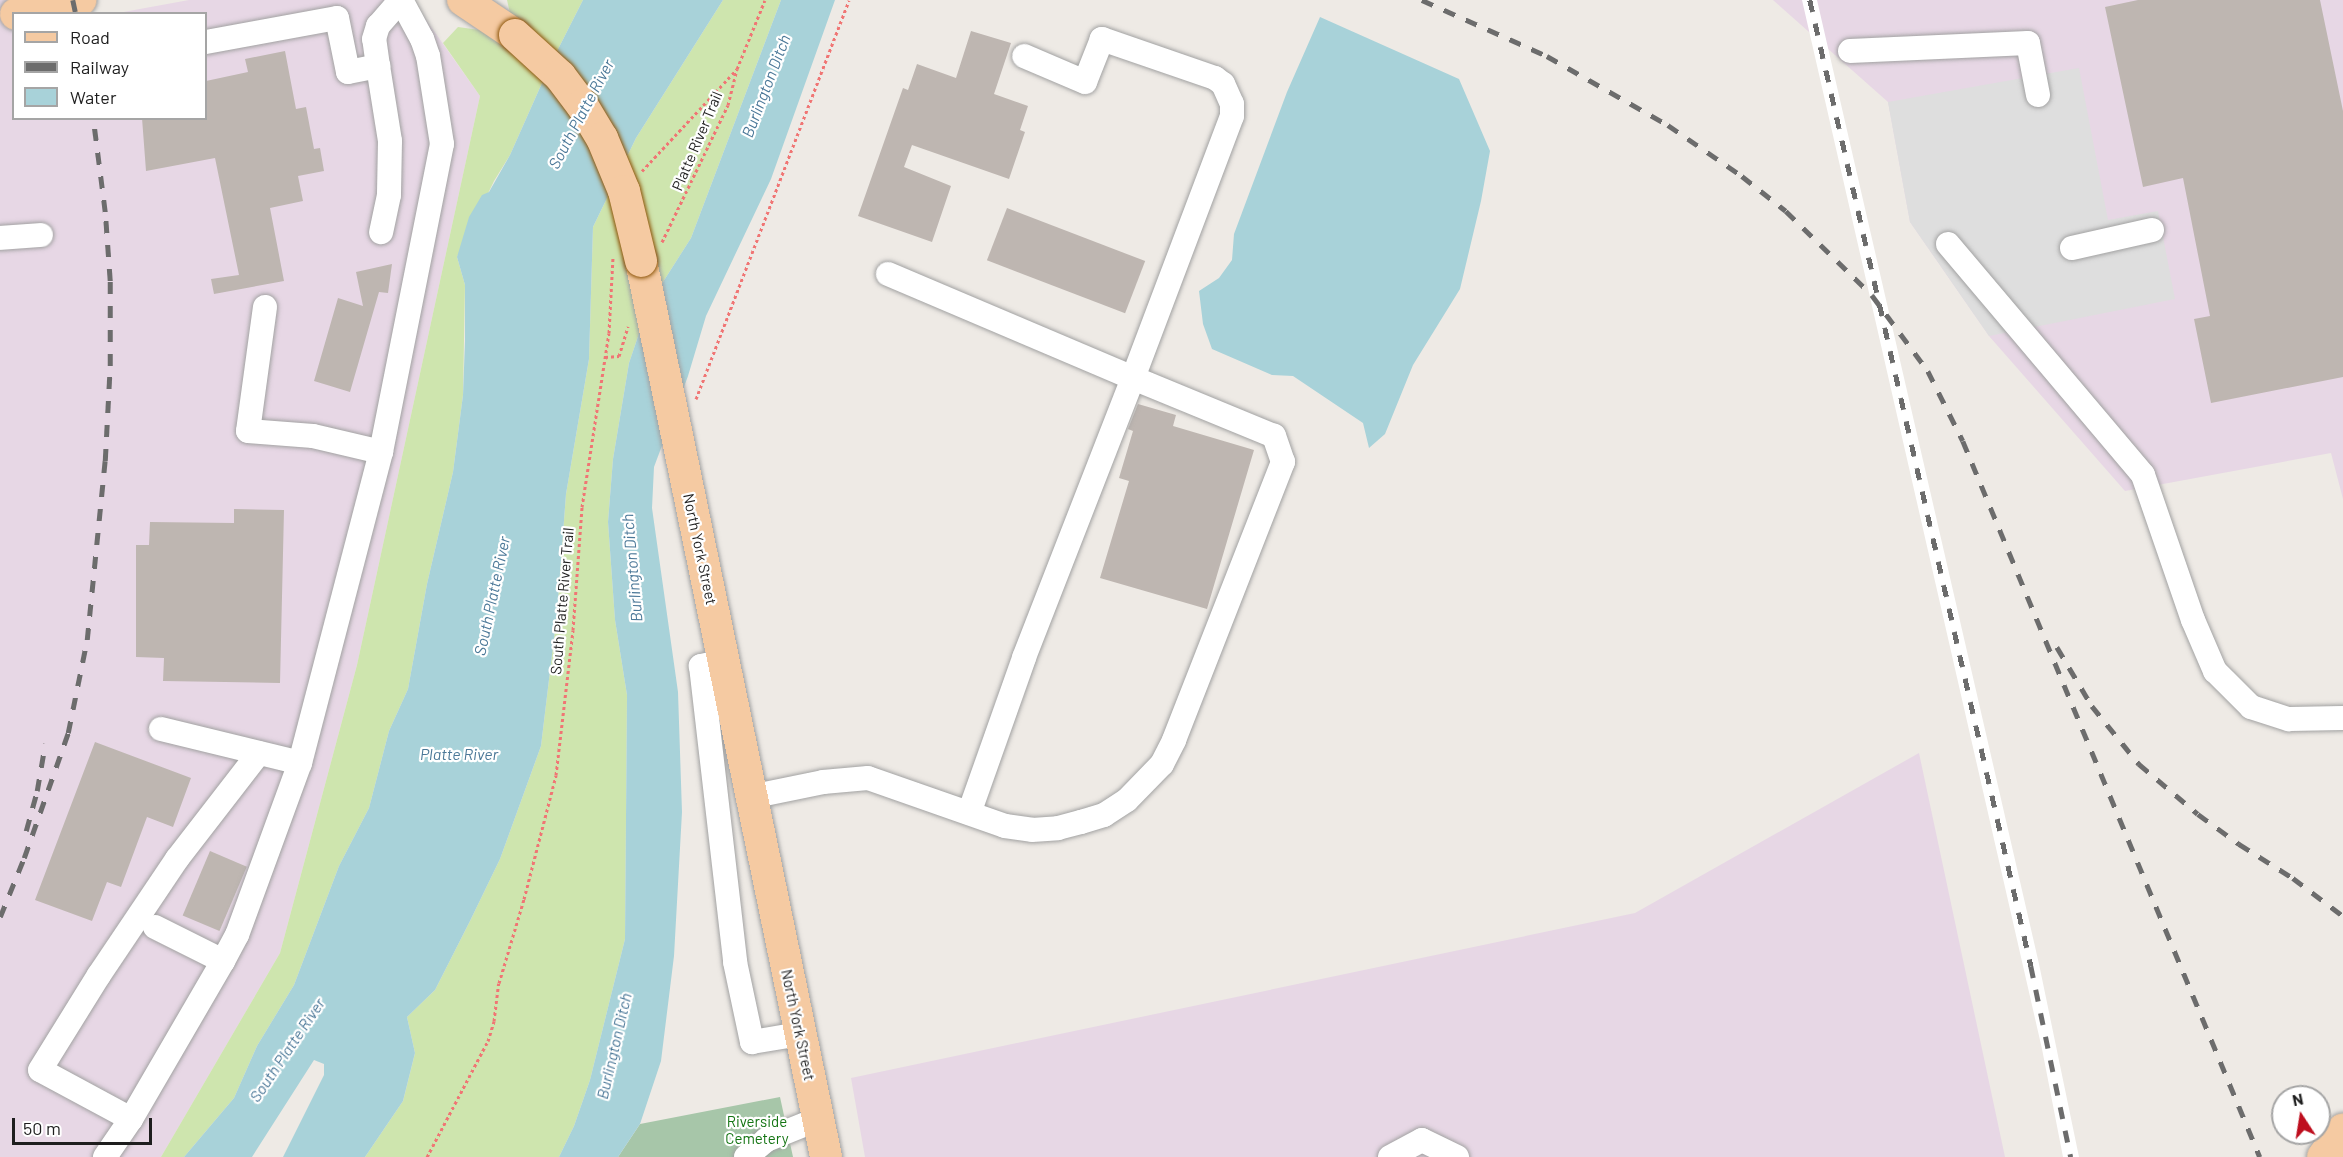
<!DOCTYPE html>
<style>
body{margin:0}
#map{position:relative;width:2343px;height:1157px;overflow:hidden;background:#eeeae5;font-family:Barlow,sans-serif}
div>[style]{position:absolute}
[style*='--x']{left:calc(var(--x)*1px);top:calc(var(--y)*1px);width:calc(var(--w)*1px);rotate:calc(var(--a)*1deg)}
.industrial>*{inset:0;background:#e7d7e5}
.grass>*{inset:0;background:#cee5ae}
.cemetery>*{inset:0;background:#a7c6a9}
.parking>*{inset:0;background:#dedede}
.water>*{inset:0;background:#a8d2d9}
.pier>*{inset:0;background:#fff}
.building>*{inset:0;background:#beb6b1;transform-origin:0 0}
.path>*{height:3px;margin-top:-1.5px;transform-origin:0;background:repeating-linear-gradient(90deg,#f07574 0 3px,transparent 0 6px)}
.roads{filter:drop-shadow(0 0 2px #a2a2a2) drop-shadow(0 0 2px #a2a2a2)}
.minor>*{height:24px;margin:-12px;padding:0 12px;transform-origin:12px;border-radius:12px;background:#fff}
.major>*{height:32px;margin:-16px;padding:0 16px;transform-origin:16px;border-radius:16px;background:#f5caa2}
.rail>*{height:4.5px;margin-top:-2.25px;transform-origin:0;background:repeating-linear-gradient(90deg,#6c6c6c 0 12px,transparent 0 24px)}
.bridges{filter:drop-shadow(0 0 2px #8e560a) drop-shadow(0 0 2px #8e560a)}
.major-bridge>*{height:32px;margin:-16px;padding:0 16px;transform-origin:16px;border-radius:16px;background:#f5caa2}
span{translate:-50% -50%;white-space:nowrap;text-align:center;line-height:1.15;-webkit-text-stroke:4.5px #fff;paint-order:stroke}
.street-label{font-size:15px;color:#1e1e1e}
.park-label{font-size:15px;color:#147513}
.water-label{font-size:16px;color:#4b7898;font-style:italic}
.legend{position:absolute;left:12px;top:12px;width:195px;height:108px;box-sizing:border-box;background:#fff;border:2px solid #a5a5a5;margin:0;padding:8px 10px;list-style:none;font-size:18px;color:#1e1e1e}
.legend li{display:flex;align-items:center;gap:12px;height:30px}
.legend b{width:30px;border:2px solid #a5a5a5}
.north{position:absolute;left:2271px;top:1085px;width:60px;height:60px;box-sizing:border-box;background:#fff;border:2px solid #a5a5a5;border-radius:50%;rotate:348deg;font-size:16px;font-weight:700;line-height:24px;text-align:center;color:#1e1e1e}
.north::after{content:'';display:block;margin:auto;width:21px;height:27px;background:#be0e1e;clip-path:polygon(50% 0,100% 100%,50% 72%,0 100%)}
.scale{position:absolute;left:12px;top:1118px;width:140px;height:27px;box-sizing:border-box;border:3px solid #1e1e1e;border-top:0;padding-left:8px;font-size:18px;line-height:21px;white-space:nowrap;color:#1e1e1e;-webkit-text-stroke:4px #fff;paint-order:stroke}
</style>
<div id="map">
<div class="industrial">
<div style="clip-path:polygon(0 0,50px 0,14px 14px,14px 118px,206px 118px,206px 14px,118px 13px,189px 0,412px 0,480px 96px,357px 665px,280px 953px,161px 1157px,0 1157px)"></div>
<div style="clip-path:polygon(1773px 0,2343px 0,2343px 499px,2331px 453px,2125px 491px,1989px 336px,1910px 222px,1888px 102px)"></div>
<div style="clip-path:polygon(1919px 753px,2005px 1157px,865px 1157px,851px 1078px,1635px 913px)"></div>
</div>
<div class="grass">
<div style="clip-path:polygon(507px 0,583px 0,550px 65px,510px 155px,494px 181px,457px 257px,465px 285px,463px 395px,453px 472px,427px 584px,408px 689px,389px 731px,369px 808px,339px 866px,294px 985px,257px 1046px,234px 1098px,184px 1157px,161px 1157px,280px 953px,357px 665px,480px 96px,443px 43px,458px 27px,515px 35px)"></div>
<div style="clip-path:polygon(723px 0,781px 0,691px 238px,649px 304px,629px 363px,613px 459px,608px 522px,615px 620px,627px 695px,625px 939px,590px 1080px,574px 1126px,559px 1157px,365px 1157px,403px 1101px,415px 1053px,407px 1017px,435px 990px,470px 921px,500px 859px,541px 746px,557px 613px,566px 494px,589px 359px,593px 227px,636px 138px)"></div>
</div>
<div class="cemetery">
<div style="clip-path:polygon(780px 1097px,793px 1157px,618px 1157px,640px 1124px)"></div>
</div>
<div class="parking">
<div style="clip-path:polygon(2079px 68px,2108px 220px,2158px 211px,2175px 299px,1989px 336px,1910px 222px,1888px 102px)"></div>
</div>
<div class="water">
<div style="clip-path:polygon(583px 0,723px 0,636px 138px,593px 227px,589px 359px,566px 494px,557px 613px,541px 746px,500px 859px,470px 921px,435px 990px,407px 1017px,415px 1053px,403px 1101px,365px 1157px,283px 1157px,324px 1075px,324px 1064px,314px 1060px,252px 1157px,184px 1157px,234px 1098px,257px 1046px,294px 985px,339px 866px,369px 808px,389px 731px,408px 689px,427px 584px,453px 472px,463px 395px,465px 341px,465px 285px,457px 257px,469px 217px,482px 195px,489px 192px,510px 155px,550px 65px)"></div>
<div style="clip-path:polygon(781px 0,835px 0,771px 179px,706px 316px,688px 376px,654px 467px,652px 508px,678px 692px,682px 812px,674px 956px,661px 1061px,640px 1124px,618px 1157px,559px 1157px,574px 1126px,590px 1080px,625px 939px,627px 695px,615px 620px,608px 522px,613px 459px,629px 363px,649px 304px,691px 238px)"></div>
<div style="clip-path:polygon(1320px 17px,1459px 79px,1490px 151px,1481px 201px,1460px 289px,1413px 365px,1385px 434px,1369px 448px,1363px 423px,1293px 376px,1272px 375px,1212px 349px,1203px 324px,1199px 291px,1219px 278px,1232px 260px,1234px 234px,1287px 92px)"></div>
</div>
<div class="pier">
<div style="clip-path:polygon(1802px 0,1817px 0,2039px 964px,2079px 1157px,2063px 1157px,2042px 1049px)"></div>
</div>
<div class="building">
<div style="clip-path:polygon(2138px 0,2320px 0,2343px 111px,2343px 377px,2211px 403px,2194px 319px,2210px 316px,2183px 178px,2143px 187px,2105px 7px)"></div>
<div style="clip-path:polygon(971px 31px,1011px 43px,994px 94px,1028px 106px,1020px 130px,1025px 132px,1009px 179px,912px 145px,904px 167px,951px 186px,932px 242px,858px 216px,903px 88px,908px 90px,917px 64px,956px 78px)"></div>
<div style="clip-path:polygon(285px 51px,296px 109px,306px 107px,314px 149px,320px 148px,324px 171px,298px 176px,303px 201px,270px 208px,284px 281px,214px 294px,211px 279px,239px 275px,215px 158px,146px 171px,142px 118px,206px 118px,206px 81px,248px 72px,245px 59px)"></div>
<div style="left:1007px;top:208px;width:148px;height:56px;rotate:21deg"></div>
<div style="clip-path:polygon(392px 264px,388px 293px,379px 292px,350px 392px,314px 381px,338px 298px,363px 306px,356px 272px)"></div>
<div style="clip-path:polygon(1138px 404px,1176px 415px,1173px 426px,1254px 450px,1207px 609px,1100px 578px,1129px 481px,1119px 478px,1133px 431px,1128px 429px)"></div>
<div style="clip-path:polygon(234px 509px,284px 510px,280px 683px,163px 681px,164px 658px,136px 657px,136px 545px,149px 545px,150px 522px,234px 523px)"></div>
<div style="clip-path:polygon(95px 742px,191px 778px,173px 827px,147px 817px,121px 887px,107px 882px,92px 921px,35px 900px)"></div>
<div style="left:210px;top:851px;width:40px;height:70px;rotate:23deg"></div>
</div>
<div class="path">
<div style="--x:642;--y:171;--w:139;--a:-47"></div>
<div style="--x:662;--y:242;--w:152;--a:-64.3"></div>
<div style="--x:728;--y:105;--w:37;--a:-76"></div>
<div style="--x:737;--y:69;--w:74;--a:-67.9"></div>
<div style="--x:605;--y:357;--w:14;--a:-4"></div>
<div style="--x:619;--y:356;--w:31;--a:-73"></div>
<div style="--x:696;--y:399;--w:427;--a:-69"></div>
<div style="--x:427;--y:1157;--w:131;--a:-62.3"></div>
<div style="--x:488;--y:1041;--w:21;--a:-73"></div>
<div style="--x:494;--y:1021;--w:38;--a:-83"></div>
<div style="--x:499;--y:983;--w:88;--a:-73.4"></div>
<div style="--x:524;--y:899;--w:128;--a:-75.5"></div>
<div style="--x:556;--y:775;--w:146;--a:-83.3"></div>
<div style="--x:573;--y:630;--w:123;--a:-85.8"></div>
<div style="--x:582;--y:507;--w:176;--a:-81.2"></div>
<div style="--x:609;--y:333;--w:76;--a:-87"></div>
</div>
<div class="roads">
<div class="minor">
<div style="--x:206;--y:42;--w:133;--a:-10.4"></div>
<div style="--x:337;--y:18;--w:55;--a:78.5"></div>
<div style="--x:348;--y:72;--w:31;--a:-11"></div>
<div style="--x:378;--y:66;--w:76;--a:80.9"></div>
<div style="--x:390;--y:141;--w:54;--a:91.1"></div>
<div style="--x:389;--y:195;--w:38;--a:102"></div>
<div style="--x:1850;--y:51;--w:178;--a:-2.6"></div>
<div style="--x:2028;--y:43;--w:53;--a:79.1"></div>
<div style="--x:378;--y:66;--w:27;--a:-98"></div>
<div style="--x:374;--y:39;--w:14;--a:-73"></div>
<div style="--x:378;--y:26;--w:35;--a:-49"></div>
<div style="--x:0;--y:238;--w:41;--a:-4.2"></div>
<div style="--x:1948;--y:244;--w:302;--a:49.8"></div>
<div style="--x:2143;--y:475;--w:153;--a:71"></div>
<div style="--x:2193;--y:620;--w:56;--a:66.7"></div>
<div style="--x:2215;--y:671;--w:51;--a:45"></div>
<div style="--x:2251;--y:707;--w:40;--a:18"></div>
<div style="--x:2289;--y:719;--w:54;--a:-1.1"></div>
<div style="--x:2072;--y:248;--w:82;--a:-12.7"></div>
<div style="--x:888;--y:274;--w:266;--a:23"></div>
<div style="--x:1133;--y:378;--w:280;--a:-69.3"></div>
<div style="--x:1232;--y:116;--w:12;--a:-90"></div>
<div style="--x:1232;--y:104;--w:22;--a:-114"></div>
<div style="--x:1223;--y:84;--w:10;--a:-143"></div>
<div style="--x:1215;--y:78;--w:120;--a:-161"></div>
<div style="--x:1102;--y:39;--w:46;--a:111.6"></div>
<div style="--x:1085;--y:82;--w:66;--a:-156.9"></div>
<div style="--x:265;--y:307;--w:125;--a:97.8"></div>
<div style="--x:248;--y:431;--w:65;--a:4.4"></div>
<div style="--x:313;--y:436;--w:70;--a:13.2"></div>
<div style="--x:381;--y:452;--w:314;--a:-78.8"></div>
<div style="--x:442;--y:144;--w:89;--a:-99"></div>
<div style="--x:428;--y:56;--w:18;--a:-109"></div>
<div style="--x:422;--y:39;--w:44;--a:-118.3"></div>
<div style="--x:723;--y:661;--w:23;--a:167"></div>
<div style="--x:701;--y:666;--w:298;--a:83.4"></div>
<div style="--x:735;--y:962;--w:82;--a:78"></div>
<div style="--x:752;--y:1042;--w:49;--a:-9.5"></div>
<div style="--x:161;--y:729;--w:143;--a:13.7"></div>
<div style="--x:750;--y:797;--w:75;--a:-11.6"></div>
<div style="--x:823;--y:782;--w:45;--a:-5.1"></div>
<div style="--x:868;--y:778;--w:145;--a:19.3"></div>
<div style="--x:1005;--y:826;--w:27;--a:8"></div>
<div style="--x:1032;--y:830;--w:26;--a:-4"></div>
<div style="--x:1058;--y:828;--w:24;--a:-15"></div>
<div style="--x:1081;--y:822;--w:24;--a:-17"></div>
<div style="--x:1104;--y:815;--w:27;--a:-33"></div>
<div style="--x:1127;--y:800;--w:50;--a:-45.8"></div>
<div style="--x:1162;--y:764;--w:27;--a:-63"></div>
<div style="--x:1174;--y:740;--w:299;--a:-68.6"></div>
<div style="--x:1283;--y:462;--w:28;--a:-109"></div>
<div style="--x:1274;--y:436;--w:152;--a:-157.6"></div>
<div style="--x:1133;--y:378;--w:300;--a:111.3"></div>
<div style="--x:1024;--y:658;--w:164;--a:109.5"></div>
<div style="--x:155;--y:927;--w:76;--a:26.6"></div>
<div style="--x:223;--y:961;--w:183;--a:120.2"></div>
<div style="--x:131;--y:1119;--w:103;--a:-151.7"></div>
<div style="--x:40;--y:1070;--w:112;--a:-58.2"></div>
<div style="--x:99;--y:975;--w:140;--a:-56.1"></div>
<div style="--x:177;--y:859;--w:134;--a:-52.3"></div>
<div style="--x:223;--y:961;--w:30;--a:-62"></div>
<div style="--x:237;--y:935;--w:183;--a:-69.9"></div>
<div style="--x:300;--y:763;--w:321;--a:-75.4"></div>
<div style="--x:105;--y:1157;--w:46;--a:-55.6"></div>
<div style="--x:746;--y:1157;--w:26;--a:-40"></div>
<div style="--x:766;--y:1140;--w:56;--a:-22"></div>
<div style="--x:1390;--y:1157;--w:36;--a:-28"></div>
<div style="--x:1422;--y:1140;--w:39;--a:26"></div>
</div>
<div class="major">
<div style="--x:463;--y:0;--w:63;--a:33.9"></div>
<div style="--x:16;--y:14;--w:66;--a:-12.3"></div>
<div style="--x:641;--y:261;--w:915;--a:78.33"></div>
<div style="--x:2323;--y:1157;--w:34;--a:-54"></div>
</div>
</div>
<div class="rail">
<div style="--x:73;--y:0;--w:14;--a:78"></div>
<div style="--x:1422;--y:0;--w:137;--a:24.1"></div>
<div style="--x:1547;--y:56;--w:139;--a:29.7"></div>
<div style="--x:1668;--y:125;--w:90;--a:34.6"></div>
<div style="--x:1742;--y:176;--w:56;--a:38.5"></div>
<div style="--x:1786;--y:211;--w:120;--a:44.3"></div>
<div style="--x:1872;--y:295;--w:94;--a:53.6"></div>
<div style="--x:1928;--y:371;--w:78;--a:63.4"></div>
<div style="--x:1963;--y:441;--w:775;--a:67.47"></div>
<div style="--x:1810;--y:0;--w:991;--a:77.11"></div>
<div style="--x:2031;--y:966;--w:195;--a:78.2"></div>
<div style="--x:2057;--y:647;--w:69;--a:59.3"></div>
<div style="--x:2092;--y:706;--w:75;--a:51"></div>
<div style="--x:2139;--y:764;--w:77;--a:40.3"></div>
<div style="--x:2198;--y:814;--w:51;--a:36.2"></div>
<div style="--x:2239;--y:844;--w:64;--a:32.2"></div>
<div style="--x:2293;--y:878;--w:63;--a:37.2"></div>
<div style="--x:26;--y:831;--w:41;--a:-74.6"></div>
<div style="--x:37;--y:791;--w:48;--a:-80.3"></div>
<div style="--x:0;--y:917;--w:64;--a:-67.9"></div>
<div style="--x:24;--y:858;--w:133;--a:-70.6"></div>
<div style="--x:68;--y:733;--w:95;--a:-78.5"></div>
<div style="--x:87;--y:640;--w:180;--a:-84.3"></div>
<div style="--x:105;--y:461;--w:95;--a:-87"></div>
<div style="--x:110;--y:366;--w:85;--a:-90"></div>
<div style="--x:110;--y:281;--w:69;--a:-94.1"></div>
<div style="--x:105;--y:212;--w:95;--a:-97.3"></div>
</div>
<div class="bridges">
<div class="major-bridge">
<div style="--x:515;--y:35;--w:61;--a:42.3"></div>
<div style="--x:560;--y:76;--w:36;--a:53"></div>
<div style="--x:582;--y:105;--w:39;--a:59"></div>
<div style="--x:602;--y:138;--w:57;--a:67.5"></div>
<div style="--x:624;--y:191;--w:72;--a:76.3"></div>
</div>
</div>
<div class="street-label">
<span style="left:697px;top:141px;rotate:-67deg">Platte River Trail</span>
<span style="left:700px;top:549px;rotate:78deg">North York Street</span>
<span style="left:562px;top:601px;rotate:-85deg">South Platte River Trail</span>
<span style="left:798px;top:1025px;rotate:78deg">North York Street</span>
</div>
<div class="park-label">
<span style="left:757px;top:1130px">Riverside<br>Cemetery</span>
</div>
<div class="water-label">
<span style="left:766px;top:86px;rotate:-69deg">Burlington Ditch</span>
<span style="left:581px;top:114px;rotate:-62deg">South Platte River</span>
<span style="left:632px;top:568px;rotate:-95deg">Burlington Ditch</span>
<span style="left:492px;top:596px;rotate:-78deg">South Platte River</span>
<span style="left:459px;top:754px">Platte River</span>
<span style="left:614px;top:1046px;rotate:-77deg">Burlington Ditch</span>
<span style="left:287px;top:1050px;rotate:-56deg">South Platte River</span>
</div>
<ul class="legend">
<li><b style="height:8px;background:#f5caa2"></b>Road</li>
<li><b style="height:8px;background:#6c6c6c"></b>Railway</li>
<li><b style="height:16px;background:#a8d2d9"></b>Water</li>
</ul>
<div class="north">N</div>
<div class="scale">50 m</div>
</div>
